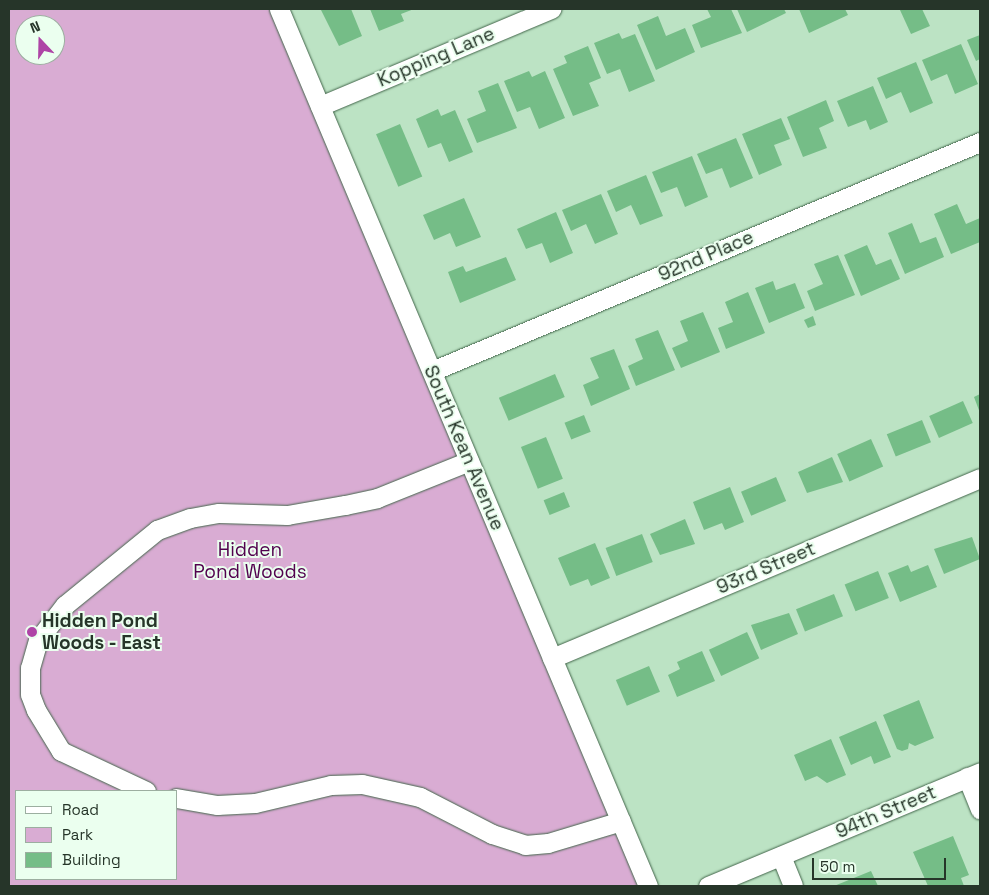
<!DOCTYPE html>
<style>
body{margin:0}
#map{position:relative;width:989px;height:895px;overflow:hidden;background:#bce3c4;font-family:"Space Grotesk",sans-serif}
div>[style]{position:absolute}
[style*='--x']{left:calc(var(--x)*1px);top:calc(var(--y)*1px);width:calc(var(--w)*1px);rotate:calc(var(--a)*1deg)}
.green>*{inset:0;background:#d9acd3}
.building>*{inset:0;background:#75bd87;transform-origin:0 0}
.roads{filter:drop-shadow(0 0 1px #42654a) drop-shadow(0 0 1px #42654a)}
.minor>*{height:19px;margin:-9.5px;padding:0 9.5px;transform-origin:9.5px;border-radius:9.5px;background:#fff}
.dots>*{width:14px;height:14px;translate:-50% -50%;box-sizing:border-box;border:2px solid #ebffef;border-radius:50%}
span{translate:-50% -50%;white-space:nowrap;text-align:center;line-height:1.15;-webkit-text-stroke:4px #ebffef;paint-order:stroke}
.street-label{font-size:19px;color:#263529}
.park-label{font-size:19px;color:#52014e}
.poi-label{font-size:19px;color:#263529;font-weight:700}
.left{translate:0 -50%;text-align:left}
.frame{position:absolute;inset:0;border:10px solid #263529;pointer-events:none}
.legend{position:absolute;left:15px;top:790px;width:162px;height:90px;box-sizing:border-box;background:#ebffef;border:1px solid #9caea0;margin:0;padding:6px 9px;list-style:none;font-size:15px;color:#263529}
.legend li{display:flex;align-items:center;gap:10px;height:25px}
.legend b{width:25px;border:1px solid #9caea0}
.north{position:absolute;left:15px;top:15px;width:50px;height:50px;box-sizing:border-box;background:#ebffef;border:1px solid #9caea0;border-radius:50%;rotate:339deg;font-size:14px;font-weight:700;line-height:20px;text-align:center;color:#263529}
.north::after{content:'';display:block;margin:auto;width:18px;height:22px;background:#ae44a6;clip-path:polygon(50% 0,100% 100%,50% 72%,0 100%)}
.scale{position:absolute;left:812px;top:858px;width:134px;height:22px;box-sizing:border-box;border:2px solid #263529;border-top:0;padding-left:6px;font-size:15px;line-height:18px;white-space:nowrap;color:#263529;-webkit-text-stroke:4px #ebffef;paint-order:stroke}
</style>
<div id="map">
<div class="green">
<div style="clip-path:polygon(evenodd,9px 9px,279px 9px,650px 886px,9px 886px,9px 9px,25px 25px,55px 25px,55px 55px,25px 55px,25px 25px,9px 9px,16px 791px,176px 791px,176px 879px,16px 879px,16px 791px)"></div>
</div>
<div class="building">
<div style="clip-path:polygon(351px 9px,362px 36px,339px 46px,321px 10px)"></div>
<div style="clip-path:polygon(370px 9px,414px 9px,401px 14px,404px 21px,379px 31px)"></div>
<div style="clip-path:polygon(707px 9px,731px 9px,742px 33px,701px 48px,692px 25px,711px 17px)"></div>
<div style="clip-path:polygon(737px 9px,784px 9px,786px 13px,747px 32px)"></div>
<div style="clip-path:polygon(799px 9px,845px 9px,848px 15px,809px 33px)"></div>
<div style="clip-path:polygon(922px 9px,930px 26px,911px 34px,900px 10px)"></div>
<div style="clip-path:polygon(658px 16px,666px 36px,685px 28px,695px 52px,656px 70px,637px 25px)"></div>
<div style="clip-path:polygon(619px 33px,622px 39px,635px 34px,655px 81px,629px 92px,620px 69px,607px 74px,594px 43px)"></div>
<div style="clip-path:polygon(980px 35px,980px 59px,976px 61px,967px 40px)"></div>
<div style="clip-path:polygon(961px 44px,978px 84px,955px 94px,947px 74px,931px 81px,922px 60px)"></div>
<div style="clip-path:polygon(588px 46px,601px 78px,589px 83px,599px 106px,573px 116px,553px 69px,567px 63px,564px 56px)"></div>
<div style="clip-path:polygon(916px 62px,933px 103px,910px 113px,901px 92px,886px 99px,877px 78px)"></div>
<div style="clip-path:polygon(529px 71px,532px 77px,545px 71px,565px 118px,539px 129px,530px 107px,517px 112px,504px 81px)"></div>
<div style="clip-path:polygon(498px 83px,517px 128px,477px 143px,467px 119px,486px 111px,478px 91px)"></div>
<div style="clip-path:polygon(873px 86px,888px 122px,870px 130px,866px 120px,848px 127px,837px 101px)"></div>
<div style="clip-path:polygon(826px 100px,834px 121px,819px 128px,827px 148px,803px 157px,787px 117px)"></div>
<div style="clip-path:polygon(438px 109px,441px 116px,455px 110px,473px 152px,449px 162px,441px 143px,428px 148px,416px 119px)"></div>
<div style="clip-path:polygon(781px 118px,790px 139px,774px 145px,782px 165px,759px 175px,742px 134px)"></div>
<div style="left:400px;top:124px;width:57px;height:26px;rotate:67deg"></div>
<div style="clip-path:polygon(736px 138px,753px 178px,730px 188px,722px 168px,706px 174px,697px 154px)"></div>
<div style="clip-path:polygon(692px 156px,708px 197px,685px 207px,677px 187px,661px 193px,652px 172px)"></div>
<div style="clip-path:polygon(646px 175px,663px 216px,640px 225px,631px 205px,616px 212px,607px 191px)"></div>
<div style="clip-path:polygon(601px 194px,618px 234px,595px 244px,586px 224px,571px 231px,562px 210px)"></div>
<div style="clip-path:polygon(464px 198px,481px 237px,456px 247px,450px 233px,434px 240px,423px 215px)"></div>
<div style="clip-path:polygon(957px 204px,966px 224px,980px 218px,980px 242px,951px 254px,934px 214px)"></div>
<div style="clip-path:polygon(556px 212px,573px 253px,550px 263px,542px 243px,526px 249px,517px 229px)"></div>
<div style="clip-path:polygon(912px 223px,920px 243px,936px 237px,944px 257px,905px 274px,888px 233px)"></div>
<div style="clip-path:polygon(867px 245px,876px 265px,891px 259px,900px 279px,861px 296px,844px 255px)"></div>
<div style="clip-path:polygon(838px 255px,855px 295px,815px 311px,807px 291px,823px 284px,814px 264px)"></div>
<div style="clip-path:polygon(506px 257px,516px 280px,460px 303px,448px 272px,463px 266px,466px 272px)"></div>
<div style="clip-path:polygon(773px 281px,776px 290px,795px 283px,805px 308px,769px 323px,755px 288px)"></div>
<div style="clip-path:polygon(748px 292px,765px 333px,726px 349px,718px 328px,733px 322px,725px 302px)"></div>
<div style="clip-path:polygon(703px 312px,720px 352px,681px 368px,672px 348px,688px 341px,680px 321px)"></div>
<div style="clip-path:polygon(813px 316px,816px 325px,808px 328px,804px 320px)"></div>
<div style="clip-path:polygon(658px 330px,675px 370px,636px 386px,628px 366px,643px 359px,635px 339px)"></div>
<div style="clip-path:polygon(614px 349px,630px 389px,591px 406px,583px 385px,599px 378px,590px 358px)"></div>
<div style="left:555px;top:374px;width:25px;height:61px;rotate:67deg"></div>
<div style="clip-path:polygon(980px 394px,980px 413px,974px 397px)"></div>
<div style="left:963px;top:401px;width:24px;height:37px;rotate:66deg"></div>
<div style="left:584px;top:415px;width:18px;height:21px;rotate:68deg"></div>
<div style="left:922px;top:420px;width:24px;height:38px;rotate:68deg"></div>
<div style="left:546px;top:437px;width:45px;height:27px;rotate:68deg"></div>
<div style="left:871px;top:439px;width:30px;height:37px;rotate:66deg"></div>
<div style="clip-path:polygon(832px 457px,843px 482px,807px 493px,798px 472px)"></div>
<div style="left:776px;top:477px;width:26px;height:38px;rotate:67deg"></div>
<div style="clip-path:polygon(730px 487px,744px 522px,725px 530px,722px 523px,704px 530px,693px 502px)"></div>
<div style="left:564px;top:492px;width:16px;height:22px;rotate:68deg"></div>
<div style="clip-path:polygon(685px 519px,695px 544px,660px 555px,650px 534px)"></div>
<div style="left:642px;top:534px;width:30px;height:39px;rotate:69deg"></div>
<div style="clip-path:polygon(972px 537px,980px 559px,944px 574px,934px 549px)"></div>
<div style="clip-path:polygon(595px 543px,610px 578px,591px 586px,588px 579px,570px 586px,558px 558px)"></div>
<div style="clip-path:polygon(908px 565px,911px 572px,928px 565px,937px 587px,900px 602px,888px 573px)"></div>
<div style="left:878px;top:571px;width:29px;height:36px;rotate:68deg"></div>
<div style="left:834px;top:594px;width:24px;height:41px;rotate:68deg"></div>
<div style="clip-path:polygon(789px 613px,798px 634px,761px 650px,751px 625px)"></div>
<div style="left:747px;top:632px;width:29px;height:42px;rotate:65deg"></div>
<div style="clip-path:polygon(702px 651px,715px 681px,677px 697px,668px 675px,680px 669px,677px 662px)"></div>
<div style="left:649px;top:666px;width:28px;height:36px;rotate:67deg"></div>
<div style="clip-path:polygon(919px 700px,934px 738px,915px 746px,909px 743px,908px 749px,902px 751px,897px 749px,883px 715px)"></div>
<div style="clip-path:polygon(876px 721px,891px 757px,874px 764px,871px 756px,851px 765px,839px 737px)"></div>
<div style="clip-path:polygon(831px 739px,846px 775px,827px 783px,817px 776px,805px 781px,794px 755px)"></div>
<div style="clip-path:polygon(953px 836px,969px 875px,961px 878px,964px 886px,928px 886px,913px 852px)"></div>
<div style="clip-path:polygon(871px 871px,878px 886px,834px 886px)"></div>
</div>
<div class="roads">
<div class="minor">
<div style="--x:279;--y:9;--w:951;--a:67.18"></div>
<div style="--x:320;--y:106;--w:251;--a:-22.8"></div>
<div style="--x:432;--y:371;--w:594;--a:-22.68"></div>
<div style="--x:552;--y:658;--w:464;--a:-22.8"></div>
<div style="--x:967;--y:777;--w:35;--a:68"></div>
<div style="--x:146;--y:791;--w:94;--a:-154.8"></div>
<div style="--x:61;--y:751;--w:48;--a:-121.4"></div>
<div style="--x:36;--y:710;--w:17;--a:-111"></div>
<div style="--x:30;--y:694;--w:26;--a:-90"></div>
<div style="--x:30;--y:668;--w:29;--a:-74"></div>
<div style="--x:38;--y:640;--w:44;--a:-52.4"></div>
<div style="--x:65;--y:605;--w:119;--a:-39.2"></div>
<div style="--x:157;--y:530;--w:35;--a:-20"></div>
<div style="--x:190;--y:518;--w:29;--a:-10"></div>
<div style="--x:219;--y:513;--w:68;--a:1.7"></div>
<div style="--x:287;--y:515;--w:59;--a:-9.8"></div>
<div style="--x:345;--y:505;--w:33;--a:-12"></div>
<div style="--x:377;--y:498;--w:99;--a:-21.9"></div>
<div style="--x:176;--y:798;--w:42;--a:9.7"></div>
<div style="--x:217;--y:805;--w:38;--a:-3"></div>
<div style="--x:255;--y:803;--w:78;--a:-13.3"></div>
<div style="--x:331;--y:785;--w:31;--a:-2"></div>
<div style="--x:362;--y:784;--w:59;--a:12.6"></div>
<div style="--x:420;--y:797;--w:81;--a:27.2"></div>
<div style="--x:492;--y:834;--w:35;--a:18"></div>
<div style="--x:525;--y:845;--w:23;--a:-5"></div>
<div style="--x:548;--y:843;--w:76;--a:-16.8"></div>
<div style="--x:781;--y:856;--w:32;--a:68"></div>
<div style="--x:708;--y:886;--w:295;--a:-22.7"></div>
</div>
</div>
<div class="dots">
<div style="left:32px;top:632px;background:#ae44a6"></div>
</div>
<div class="street-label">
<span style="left:436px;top:57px;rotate:-23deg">Kopping Lane</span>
<span style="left:706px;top:256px;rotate:-23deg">92nd Place</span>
<span style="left:464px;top:448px;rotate:67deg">South Kean Avenue</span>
<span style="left:766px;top:568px;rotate:-23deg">93rd Street</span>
<span style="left:886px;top:812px;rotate:-23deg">94th Street</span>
</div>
<div class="park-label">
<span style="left:250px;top:561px">Hidden<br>Pond Woods</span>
</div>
<div class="poi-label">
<span class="left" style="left:42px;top:632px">Hidden Pond<br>Woods - East</span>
</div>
<div class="frame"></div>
<ul class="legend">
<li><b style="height:6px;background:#fff"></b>Road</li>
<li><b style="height:14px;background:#d9acd3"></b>Park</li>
<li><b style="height:14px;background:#75bd87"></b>Building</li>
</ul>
<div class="north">N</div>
<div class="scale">50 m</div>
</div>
